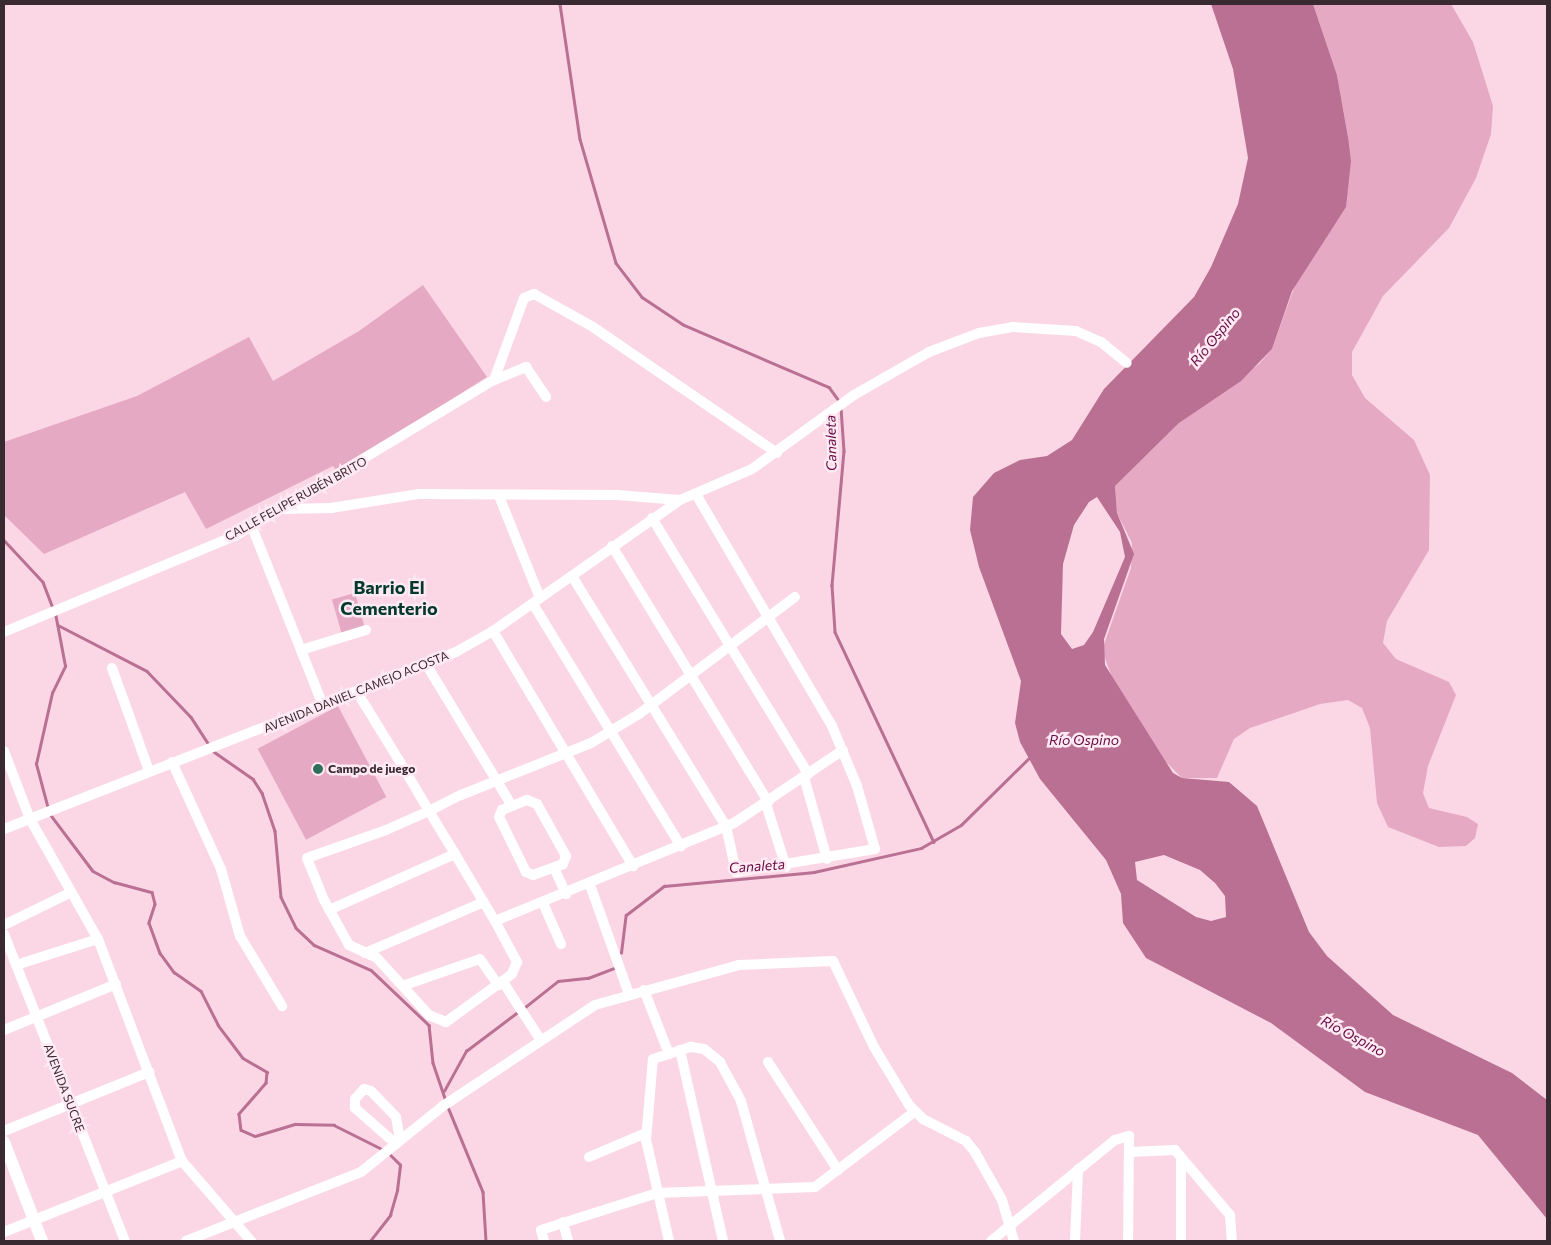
<!DOCTYPE html>
<meta charset="utf-8">
<style>
body{margin:0}
#map{position:relative;width:1551px;height:1245px;overflow:hidden;background:#fbd7e6;font-family:Commissioner,sans-serif}
div>[style]{position:absolute}
[style*='--x']{left:calc(var(--x)*1px);top:calc(var(--y)*1px);width:calc(var(--w)*1px);rotate:calc(var(--a)*1deg)}
.green>*{inset:0;background:#e6a9c4;transform-origin:0 0}
.water>*{inset:0;background:#b97093}
.stream>*{height:2.5px;margin:-1.25px;padding:0 1.25px;transform-origin:1.25px;border-radius:1.25px;background:#b97093}
.minor>*{height:10px;margin:-5px;padding:0 5px;transform-origin:5px;border-radius:5px;background:#fff}
.major>*{height:12px;margin:-6px;padding:0 6px;transform-origin:6px;border-radius:6px;background:#fff}
.dots>*{width:14px;height:14px;translate:-50% -50%;box-sizing:border-box;border:2px solid #ffe9f2;border-radius:50%}
span{translate:-50% -50%;white-space:nowrap;text-align:center;line-height:1.15;-webkit-text-stroke:5px #ffe9f2;paint-order:stroke}
.street-label{font-size:12px;color:#382a30}
.poi-label{font-size:12px;color:#382a30;font-weight:700}
.left{translate:0 -50%;text-align:left}
.water-label{font-size:14px;color:#660a41;font-style:italic}
.district-label{font-size:18px;color:#00382a;font-weight:700}
.frame{position:absolute;inset:0;border:5px solid #382a30;pointer-events:none}
</style>
<div id="map">
<div class="green">
<div style="clip-path:polygon(1313px 4px,1451px 4px,1473px 42px,1493px 106px,1491px 134px,1476px 178px,1449px 228px,1383px 296px,1352px 352px,1352px 375px,1365px 398px,1414px 440px,1430px 475px,1429px 550px,1387px 621px,1383px 643px,1396px 659px,1449px 682px,1456px 695px,1428px 766px,1423px 793px,1429px 808px,1467px 817px,1478px 824px,1475px 838px,1466px 846px,1439px 847px,1388px 827px,1377px 803px,1370px 728px,1362px 708px,1348px 700px,1320px 704px,1250px 728px,1234px 739px,1217px 778px,1182px 778px,1166px 762px,1113px 680px,1102px 650px,1131px 568px,1132px 543px,1117px 513px,1115px 486px,1179px 423px,1259px 364px,1272px 349px,1348px 137px,1337px 75px)"></div>
<div style="clip-path:polygon(423px 285px,487px 377px,337px 471px,333px 466px,206px 529px,185px 492px,44px 554px,4px 515px,4px 442px,137px 396px,249px 337px,273px 381px,359px 331px)"></div>
<div style="left:355px;top:593px;width:35px;height:24px;rotate:74deg"></div>
<div style="left:338px;top:706px;width:103px;height:91px;rotate:62deg"></div>
</div>
<div class="water">
<div style="clip-path:polygon(evenodd,1211px 4px,1313px 4px,1337px 75px,1348px 137px,1351px 161px,1346px 207px,1292px 291px,1272px 349px,1241px 381px,1179px 423px,1115px 486px,1117px 513px,1134px 554px,1104px 639px,1105px 665px,1173px 773px,1182px 778px,1229px 782px,1257px 806px,1309px 932px,1327px 956px,1393px 1015px,1512px 1073px,1547px 1100px,1547px 1219px,1478px 1135px,1365px 1092px,1271px 1023px,1146px 958px,1123px 923px,1121px 894px,1106px 860px,1040px 779px,1020px 742px,1015px 723px,1021px 681px,979px 567px,970px 530px,973px 497px,994px 473px,1020px 460px,1047px 456px,1072px 440px,1104px 389px,1194px 297px,1211px 267px,1238px 204px,1248px 158px,1233px 69px,1211px 4px,1097px 497px,1120px 532px,1125px 557px,1093px 632px,1084px 645px,1072px 649px,1061px 634px,1063px 564px,1074px 525px,1089px 502px,1097px 497px,1211px 4px,1164px 855px,1200px 870px,1215px 883px,1225px 896px,1226px 917px,1211px 921px,1196px 917px,1137px 880px,1135px 862px,1164px 855px)"></div>
</div>
<div class="stream">
<div style="--x:560;--y:4;--w:136;--a:81.6"></div>
<div style="--x:580;--y:139;--w:129;--a:73.8"></div>
<div style="--x:616;--y:263;--w:43;--a:52.6"></div>
<div style="--x:642;--y:297;--w:50;--a:33.7"></div>
<div style="--x:684;--y:325;--w:158;--a:23.2"></div>
<div style="--x:829;--y:387;--w:19;--a:54"></div>
<div style="--x:841;--y:408;--w:43;--a:86"></div>
<div style="--x:844;--y:451;--w:135;--a:95.1"></div>
<div style="--x:832;--y:585;--w:47;--a:86.3"></div>
<div style="--x:835;--y:632;--w:232;--a:64.8"></div>
<div style="--x:4;--y:540;--w:57;--a:47.1"></div>
<div style="--x:43;--y:582;--w:28;--a:69"></div>
<div style="--x:58;--y:625;--w:100;--a:27.3"></div>
<div style="--x:147;--y:671;--w:64;--a:46.3"></div>
<div style="--x:191;--y:717;--w:35;--a:57"></div>
<div style="--x:213;--y:751;--w:49;--a:35"></div>
<div style="--x:253;--y:779;--w:17;--a:57"></div>
<div style="--x:262;--y:793;--w:40;--a:71.1"></div>
<div style="--x:275;--y:831;--w:66;--a:84.8"></div>
<div style="--x:281;--y:897;--w:34;--a:64"></div>
<div style="--x:296;--y:928;--w:25;--a:43"></div>
<div style="--x:314;--y:945;--w:62;--a:23.7"></div>
<div style="--x:371;--y:970;--w:80;--a:43.5"></div>
<div style="--x:429;--y:1025;--w:38;--a:84"></div>
<div style="--x:433;--y:1063;--w:40;--a:71.1"></div>
<div style="--x:48;--y:809;--w:47;--a:-104.9"></div>
<div style="--x:36;--y:764;--w:73;--a:-77.3"></div>
<div style="--x:52;--y:693;--w:30;--a:-64"></div>
<div style="--x:65;--y:666;--w:54;--a:-100.7"></div>
<div style="--x:50;--y:814;--w:71;--a:53"></div>
<div style="--x:93;--y:871;--w:24;--a:28"></div>
<div style="--x:114;--y:882;--w:39;--a:15"></div>
<div style="--x:152;--y:892;--w:12;--a:76"></div>
<div style="--x:155;--y:904;--w:20;--a:108"></div>
<div style="--x:149;--y:923;--w:32;--a:70"></div>
<div style="--x:160;--y:953;--w:24;--a:54"></div>
<div style="--x:174;--y:972;--w:33;--a:35"></div>
<div style="--x:201;--y:991;--w:38;--a:63"></div>
<div style="--x:218;--y:1025;--w:41;--a:52.9"></div>
<div style="--x:243;--y:1058;--w:28;--a:30"></div>
<div style="--x:267;--y:1072;--w:11;--a:95"></div>
<div style="--x:266;--y:1083;--w:41;--a:131.1"></div>
<div style="--x:239;--y:1114;--w:16;--a:83"></div>
<div style="--x:241;--y:1130;--w:15;--a:23"></div>
<div style="--x:255;--y:1136;--w:42;--a:-16.7"></div>
<div style="--x:295;--y:1124;--w:39;--a:1"></div>
<div style="--x:334;--y:1125;--w:56;--a:26.6"></div>
<div style="--x:621;--y:953;--w:38;--a:-83"></div>
<div style="--x:626;--y:915;--w:48;--a:-37.3"></div>
<div style="--x:664;--y:886;--w:151;--a:-5.3"></div>
<div style="--x:814;--y:872;--w:110;--a:-12.6"></div>
<div style="--x:921;--y:848;--w:46;--a:-29.9"></div>
<div style="--x:961;--y:825;--w:97;--a:-44.6"></div>
<div style="--x:524;--y:1008;--w:43;--a:-38.5"></div>
<div style="--x:558;--y:981;--w:30;--a:-6"></div>
<div style="--x:588;--y:978;--w:30;--a:-21"></div>
<div style="--x:444;--y:1091;--w:46;--a:-61.2"></div>
<div style="--x:466;--y:1051;--w:66;--a:-37"></div>
<div style="--x:448;--y:1107;--w:92;--a:67.6"></div>
<div style="--x:483;--y:1192;--w:49;--a:86.5"></div>
<div style="--x:370;--y:1241;--w:33;--a:-52"></div>
<div style="--x:390;--y:1215;--w:26;--a:-74"></div>
<div style="--x:397;--y:1190;--w:25;--a:-83"></div>
<div style="--x:400;--y:1165;--w:17;--a:-135"></div>
</div>
<div class="minor">
<div style="--x:494;--y:380;--w:87;--a:-69.9"></div>
<div style="--x:524;--y:298;--w:11;--a:-22"></div>
<div style="--x:534;--y:294;--w:68;--a:29.2"></div>
<div style="--x:593;--y:327;--w:223;--a:34.4"></div>
<div style="--x:499;--y:496;--w:110;--a:68.1"></div>
<div style="--x:284;--y:509;--w:47;--a:-1.2"></div>
<div style="--x:331;--y:508;--w:88;--a:-9.1"></div>
<div style="--x:418;--y:494;--w:199;--a:0.3"></div>
<div style="--x:617;--y:495;--w:63;--a:4.5"></div>
<div style="--x:680;--y:500;--w:78;--a:-23.3"></div>
<div style="--x:752;--y:469;--w:126;--a:-36"></div>
<div style="--x:854;--y:395;--w:86;--a:-29.8"></div>
<div style="--x:929;--y:352;--w:53;--a:-20.8"></div>
<div style="--x:979;--y:333;--w:35;--a:-10"></div>
<div style="--x:1013;--y:327;--w:63;--a:3.6"></div>
<div style="--x:1076;--y:331;--w:27;--a:24"></div>
<div style="--x:1101;--y:342;--w:33;--a:39"></div>
<div style="--x:652;--y:518;--w:300;--a:58.6"></div>
<div style="--x:252;--y:527;--w:192;--a:68.3"></div>
<div style="--x:612;--y:546;--w:300;--a:58.6"></div>
<div style="--x:572;--y:576;--w:294;--a:58.4"></div>
<div style="--x:726;--y:826;--w:47;--a:77.7"></div>
<div style="--x:736;--y:872;--w:141;--a:-9.4"></div>
<div style="--x:875;--y:849;--w:66;--a:-105.9"></div>
<div style="--x:857;--y:786;--w:65;--a:-112.6"></div>
<div style="--x:832;--y:726;--w:267;--a:-120.4"></div>
<div style="--x:533;--y:604;--w:284;--a:58.6"></div>
<div style="--x:493;--y:631;--w:274;--a:59.2"></div>
<div style="--x:4;--y:632;--w:250;--a:-22.6"></div>
<div style="--x:235;--y:536;--w:302;--a:-31.1"></div>
<div style="--x:494;--y:380;--w:35;--a:-22"></div>
<div style="--x:526;--y:367;--w:36;--a:56"></div>
<div style="--x:301;--y:650;--w:68;--a:-17.1"></div>
<div style="--x:426;--y:664;--w:166;--a:58.8"></div>
<div style="--x:112;--y:668;--w:109;--a:70.2"></div>
<div style="--x:357;--y:692;--w:82;--a:58.4"></div>
<div style="--x:400;--y:762;--w:57;--a:59.4"></div>
<div style="--x:429;--y:811;--w:50;--a:58.8"></div>
<div style="--x:455;--y:854;--w:78;--a:59.2"></div>
<div style="--x:495;--y:921;--w:47;--a:61.8"></div>
<div style="--x:517;--y:962;--w:13;--a:113"></div>
<div style="--x:512;--y:974;--w:82;--a:144"></div>
<div style="--x:446;--y:1022;--w:18;--a:-158"></div>
<div style="--x:429;--y:1015;--w:77;--a:-132.4"></div>
<div style="--x:377;--y:958;--w:31;--a:-155"></div>
<div style="--x:349;--y:945;--w:51;--a:-119.1"></div>
<div style="--x:324;--y:900;--w:45;--a:-112"></div>
<div style="--x:307;--y:858;--w:84;--a:-19.5"></div>
<div style="--x:386;--y:830;--w:47;--a:-23.8"></div>
<div style="--x:429;--y:811;--w:36;--a:-27"></div>
<div style="--x:461;--y:795;--w:140;--a:-21.8"></div>
<div style="--x:591;--y:743;--w:56;--a:-31.1"></div>
<div style="--x:639;--y:714;--w:195;--a:-36.9"></div>
<div style="--x:4;--y:751;--w:73;--a:69.1"></div>
<div style="--x:30;--y:819;--w:138;--a:60.5"></div>
<div style="--x:98;--y:939;--w:237;--a:69.3"></div>
<div style="--x:182;--y:1161;--w:106;--a:49.2"></div>
<div style="--x:172;--y:762;--w:118;--a:65.4"></div>
<div style="--x:221;--y:869;--w:70;--a:74.2"></div>
<div style="--x:240;--y:936;--w:82;--a:59"></div>
<div style="--x:804;--y:777;--w:85;--a:74.3"></div>
<div style="--x:527;--y:800;--w:11;--a:22"></div>
<div style="--x:537;--y:804;--w:60;--a:60.9"></div>
<div style="--x:566;--y:856;--w:9;--a:111"></div>
<div style="--x:563;--y:864;--w:32;--a:160"></div>
<div style="--x:533;--y:875;--w:8;--a:-157"></div>
<div style="--x:526;--y:872;--w:61;--a:-116.1"></div>
<div style="--x:499;--y:817;--w:8;--a:-67"></div>
<div style="--x:502;--y:810;--w:27;--a:-22"></div>
<div style="--x:766;--y:804;--w:66;--a:72.4"></div>
<div style="--x:4;--y:829;--w:485;--a:-21.4"></div>
<div style="--x:456;--y:652;--w:43;--a:-29.6"></div>
<div style="--x:493;--y:631;--w:228;--a:-35"></div>
<div style="--x:554;--y:868;--w:29;--a:65"></div>
<div style="--x:590;--y:885;--w:116;--a:70.3"></div>
<div style="--x:543;--y:903;--w:45;--a:66.3"></div>
<div style="--x:329;--y:910;--w:138;--a:-24"></div>
<div style="--x:495;--y:921;--w:258;--a:-22.3"></div>
<div style="--x:734;--y:823;--w:131;--a:-33.8"></div>
<div style="--x:4;--y:925;--w:73;--a:-25.9"></div>
<div style="--x:4;--y:934;--w:330;--a:68.5"></div>
<div style="--x:365;--y:953;--w:129;--a:-23.2"></div>
<div style="--x:16;--y:965;--w:86;--a:-17.6"></div>
<div style="--x:503;--y:982;--w:68;--a:57"></div>
<div style="--x:405;--y:985;--w:79;--a:-19.1"></div>
<div style="--x:480;--y:959;--w:32;--a:55"></div>
<div style="--x:644;--y:990;--w:69;--a:68.7"></div>
<div style="--x:4;--y:1030;--w:121;--a:-22.3"></div>
<div style="--x:680;--y:1050;--w:196;--a:77.3"></div>
<div style="--x:768;--y:1062;--w:129;--a:57.1"></div>
<div style="--x:4;--y:1131;--w:157;--a:-22.1"></div>
<div style="--x:396;--y:1144;--w:55;--a:-138.7"></div>
<div style="--x:355;--y:1108;--w:9;--a:-90"></div>
<div style="--x:355;--y:1099;--w:13;--a:-48"></div>
<div style="--x:364;--y:1089;--w:7;--a:16"></div>
<div style="--x:371;--y:1091;--w:36;--a:46"></div>
<div style="--x:396;--y:1117;--w:23;--a:80"></div>
<div style="--x:1129;--y:1152;--w:46;--a:-2.5"></div>
<div style="--x:1175;--y:1150;--w:85;--a:49.8"></div>
<div style="--x:1230;--y:1215;--w:26;--a:86"></div>
<div style="--x:589;--y:1157;--w:62;--a:-22.8"></div>
<div style="--x:563;--y:1222;--w:20;--a:75"></div>
<div style="--x:4;--y:1232;--w:192;--a:-21.7"></div>
<div style="--x:186;--y:1241;--w:188;--a:-21.5"></div>
<div style="--x:361;--y:1172;--w:105;--a:-38.8"></div>
<div style="--x:443;--y:1106;--w:182;--a:-33.6"></div>
<div style="--x:595;--y:1005;--w:149;--a:-15.5"></div>
<div style="--x:739;--y:965;--w:94;--a:-2.4"></div>
<div style="--x:833;--y:961;--w:95;--a:64.5"></div>
<div style="--x:874;--y:1047;--w:68;--a:58.9"></div>
<div style="--x:909;--y:1105;--w:20;--a:45"></div>
<div style="--x:923;--y:1119;--w:48;--a:27.1"></div>
<div style="--x:966;--y:1141;--w:14;--a:51"></div>
<div style="--x:975;--y:1152;--w:55;--a:60.6"></div>
<div style="--x:1002;--y:1200;--w:43;--a:73.7"></div>
<div style="--x:544;--y:1241;--w:11;--a:-105"></div>
<div style="--x:541;--y:1230;--w:122;--a:-17.7"></div>
<div style="--x:657;--y:1193;--w:158;--a:-2.2"></div>
<div style="--x:815;--y:1187;--w:124;--a:-37.1"></div>
<div style="--x:669;--y:1241;--w:104;--a:-102.8"></div>
<div style="--x:646;--y:1140;--w:81;--a:-85.1"></div>
<div style="--x:653;--y:1059;--w:40;--a:-18"></div>
<div style="--x:691;--y:1047;--w:13;--a:9"></div>
<div style="--x:704;--y:1049;--w:21;--a:39"></div>
<div style="--x:720;--y:1062;--w:44;--a:61.7"></div>
<div style="--x:741;--y:1101;--w:145;--a:74.4"></div>
<div style="--x:991;--y:1241;--w:160;--a:-39.2"></div>
<div style="--x:1115;--y:1140;--w:15;--a:-16"></div>
<div style="--x:1129;--y:1136;--w:105;--a:90.5"></div>
<div style="--x:1075;--y:1241;--w:72;--a:-87.6"></div>
<div style="--x:1181;--y:1241;--w:84;--a:-90"></div>
</div>
<div class="major">
<div style="--x:4;--y:1142;--w:106;--a:69"></div>
</div>
<div class="dots">
<div style="left:318px;top:769px;background:#2f6e5b"></div>
</div>
<div class="street-label">
<span style="left:296px;top:499px;rotate:-29deg">CALLE FELIPE RUBÉN BRITO</span>
<span style="left:356px;top:692px;rotate:-22deg">AVENIDA DANIEL CAMEJO ACOSTA</span>
<span style="left:64px;top:1088px;rotate:69deg">AVENIDA SUCRE</span>
</div>
<div class="poi-label">
<span class="left" style="left:328px;top:769px">Campo de juego</span>
</div>
<div class="water-label">
<span style="left:1215px;top:337px;rotate:-51deg">Río Ospino</span>
<span style="left:831px;top:443px;rotate:-91deg">Canaleta</span>
<span style="left:1084px;top:740px">Río Ospino</span>
<span style="left:757px;top:866px;rotate:-4deg">Canaleta</span>
<span style="left:1353px;top:1036px;rotate:28deg">Río Ospino</span>
</div>
<div class="district-label">
<span style="left:389px;top:598px">Barrio El<br>Cementerio</span>
</div>
<div class="frame"></div>
</div>
